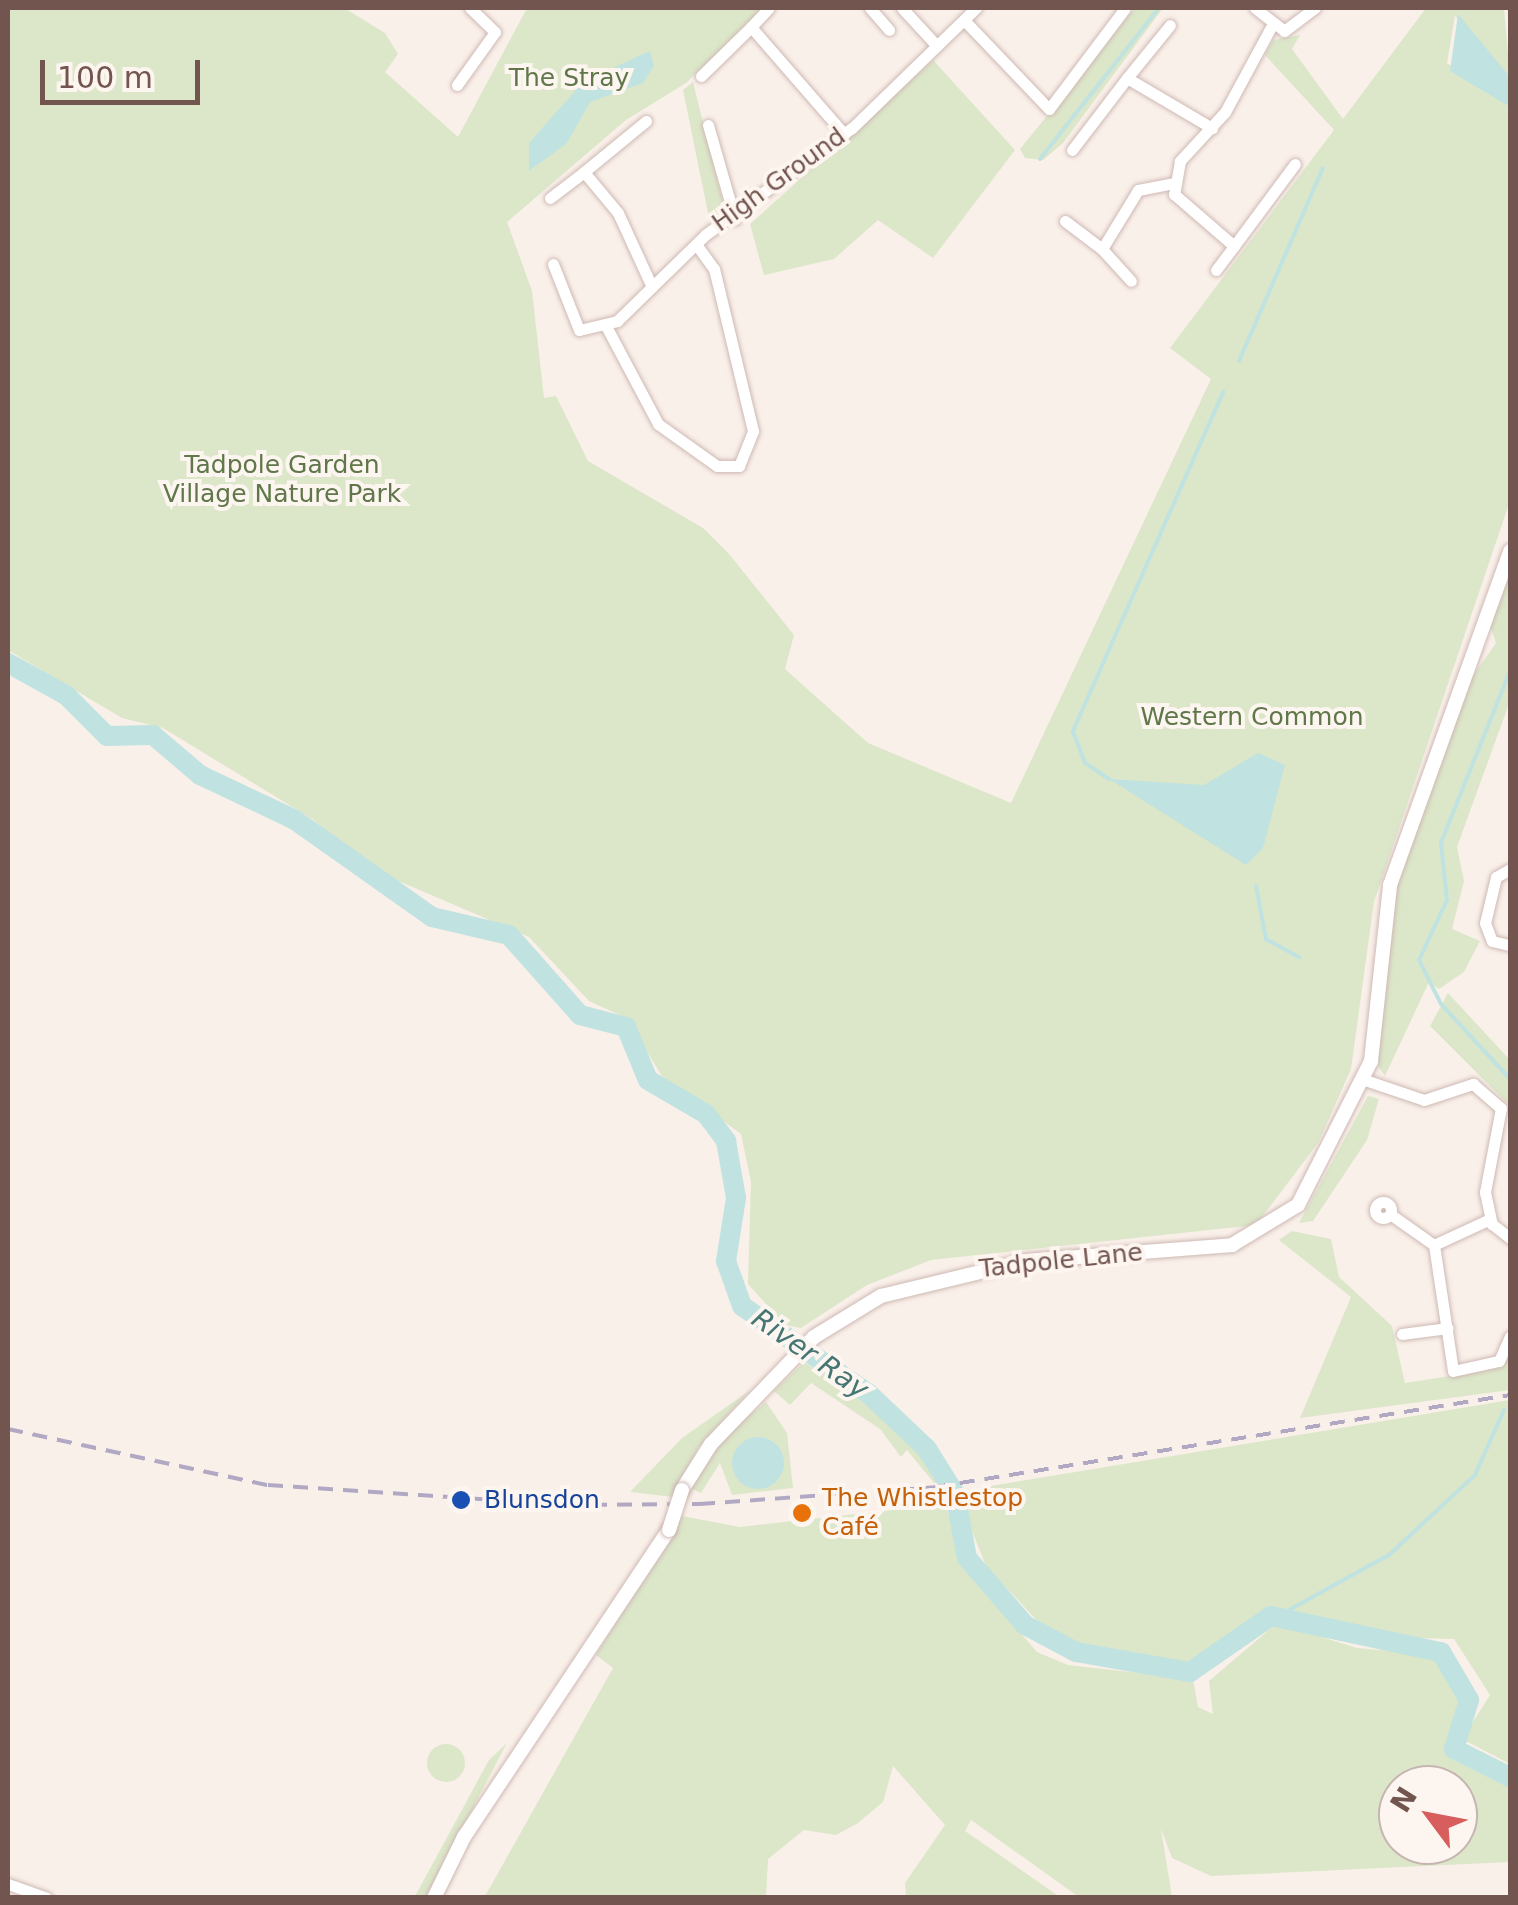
<!DOCTYPE html>
<meta charset="utf-8">
<style>
body{margin:0}
#map{position:relative;width:1518px;height:1905px;overflow:hidden;background:#faf0ea;font-family:"DejaVu Sans",sans-serif}
div>[style]{position:absolute}
[style*='--x']{left:calc(var(--x)*1px);top:calc(var(--y)*1px);width:calc(var(--w)*1px);rotate:calc(var(--a)*1deg)}
.green>*{inset:0;background:#dce7c9}
.round{border-radius:50%}
.water>*{inset:0;background:#c0e2e0}
.stream>*{height:4px;margin:-2px;padding:0 2px;transform-origin:2px;border-radius:2px;background:#c0e2e0}
.river>*{height:20px;margin:-10px;padding:0 10px;transform-origin:10px;border-radius:10px;background:#c0e2e0}
.roads{filter:drop-shadow(0 0 2px #ceb9b4) drop-shadow(0 0 2px #ceb9b4)}
.minor>*{height:11px;margin:-5.5px;padding:0 5.5px;transform-origin:5.5px;border-radius:5.5px;background:#fff}
.minor>.ring{margin:-5.5px;padding:0;box-sizing:content-box;background:none;border:11px solid #fff;border-radius:50%}
.tertiary>*{height:14px;margin:-7px;padding:0 7px;transform-origin:7px;border-radius:7px;background:#fff}
.rail>*{height:4px;margin-top:-2px;transform-origin:0;background:repeating-linear-gradient(90deg,#b1a9c4 0 15px,transparent 0 25px)}
.bridges{filter:drop-shadow(0 0 2px #ceb9b4) drop-shadow(0 0 2px #ceb9b4)}
.tertiary-bridge>*{height:14px;margin:-7px;padding:0 7px;transform-origin:7px;border-radius:7px;background:#fff}
.dots>*{width:28px;height:28px;translate:-50% -50%;box-sizing:border-box;border:5px solid #fdf5f0;border-radius:50%}
span{translate:-50% -50%;white-space:nowrap;text-align:center;line-height:1.15;-webkit-text-stroke:8px #fdf5f0;paint-order:stroke}
.park-label{font-size:25px;color:#607749}
.street-label{font-size:25px;color:#735550}
.food-label{font-size:25px;color:#c56008}
.left{translate:0 -50%;text-align:left}
.transit-label{font-size:25px;color:#164399}
.water-label{font-size:28px;color:#457673;font-style:italic}
.frame{position:absolute;inset:0;border:10px solid #735550;pointer-events:none}
.north{position:absolute;left:1378px;top:1765px;width:100px;height:100px;box-sizing:border-box;background:#fdf5f0;border:2px solid #c6b5b0;border-radius:50%;rotate:302deg;font-size:28px;font-weight:700;line-height:40px;text-align:center;color:#735550}
.north::after{content:'';display:block;margin:auto;width:35px;height:45px;background:#d75e5d;clip-path:polygon(50% 0,100% 100%,50% 72%,0 100%)}
.scale{position:absolute;left:40px;top:60px;width:160px;height:45px;box-sizing:border-box;border:5px solid #735550;border-top:0;padding-left:12px;font-size:30px;line-height:35px;white-space:nowrap;color:#735550;-webkit-text-stroke:8px #fdf5f0;paint-order:stroke}
</style>
<div id="map">
<div class="green">
<div style="clip-path:polygon(8px 8px,344px 8px,385px 33px,398px 54px,385px 72px,458px 137px,527px 8px,762px 8px,686px 83px,626px 120px,507px 222px,532px 291px,544px 398px,556px 396px,588px 461px,703px 528px,729px 554px,794px 635px,785px 669px,868px 743px,1011px 803px,1211px 379px,1170px 348px,1334px 130px,1265px 55px,1273px 40px,1300px 35px,1292px 49px,1343px 119px,1426px 8px,1504px 8px,1510px 77px,1455px 16px,1447px 63px,1510px 107px,1510px 501px,1374px 902px,1351px 1069px,1318px 1143px,1256px 1225px,931px 1260px,867px 1285px,801px 1328px,785px 1325px,748px 1284px,751px 1182px,741px 1134px,662px 1076px,626px 1018px,589px 1001px,529px 937px,382px 874px,312px 819px,163px 728px,122px 718px,8px 650px)"></div>
<div style="clip-path:polygon(1135px 8px,1163px 8px,1063px 143px,1043px 160px,1025px 158px,1020px 149px)"></div>
<div style="clip-path:polygon(933px 60px,1015px 150px,933px 258px,878px 220px,834px 259px,764px 275px,750px 224px)"></div>
<div style="clip-path:polygon(693px 82px,726px 215px,710px 223px,683px 90px)"></div>
<div style="clip-path:polygon(1510px 561px,1510px 701px,1457px 847px,1464px 881px,1452px 929px,1480px 941px,1464px 972px,1439px 989px,1429px 982px,1385px 1076px,1378px 1066px,1389px 907px,1470px 680px,1496px 643px,1489px 623px)"></div>
<div style="clip-path:polygon(1448px 993px,1510px 1060px,1510px 1106px,1430px 1026px)"></div>
<div style="clip-path:polygon(1368px 1096px,1379px 1099px,1367px 1140px,1313px 1221px,1299px 1223px)"></div>
<div style="clip-path:polygon(1292px 1231px,1331px 1239px,1339px 1277px,1392px 1326px,1405px 1383px,1489px 1370px,1510px 1346px,1510px 1390px,1300px 1418px,1351px 1297px,1279px 1240px)"></div>
<div style="clip-path:polygon(804px 1362px,876px 1408px,943px 1480px,934px 1483px,907px 1450px,901px 1457px,880px 1429px,811px 1383px,790px 1405px,774px 1391px)"></div>
<div style="clip-path:polygon(749px 1391px,698px 1448px,673px 1497px,630px 1492px,682px 1438px)"></div>
<div style="clip-path:polygon(1510px 1400px,1510px 1764px,1462px 1739px,1490px 1695px,1454px 1639px,1383px 1637px,1273px 1612px,1188px 1666px,1078px 1646px,1043px 1627px,986px 1566px,966px 1516px,966px 1490px)"></div>
<div style="clip-path:polygon(evenodd,766px 1402px,787px 1433px,793px 1488px,732px 1495px,720px 1463px,701px 1493px,690px 1488px,728px 1433px,766px 1402px,756px 1437px,783px 1459px,773px 1485px,746px 1486px,739px 1445px,756px 1437px)"></div>
<div style="clip-path:polygon(evenodd,946px 1504px,962px 1565px,1037px 1652px,1068px 1665px,1193px 1679px,1198px 1707px,1213px 1714px,1209px 1681px,1277px 1623px,1357px 1648px,1440px 1655px,1466px 1700px,1446px 1746px,1510px 1783px,1510px 1862px,1211px 1876px,1172px 1858px,1161px 1829px,1172px 1897px,1079px 1897px,971px 1820px,965px 1831px,1060px 1897px,906px 1898px,905px 1883px,945px 1825px,893px 1766px,883px 1802px,858px 1823px,836px 1835px,804px 1830px,768px 1859px,766px 1897px,484px 1898px,613px 1668px,596px 1655px,682px 1516px,740px 1527px,946px 1504px,1398px 1785px,1458px 1785px,1458px 1845px,1398px 1845px,1398px 1785px)"></div>
<div style="clip-path:polygon(507px 1743px,426px 1897px,414px 1898px,489px 1760px)"></div>
<div class="round" style="left:427px;top:1744px;width:38px;height:38px"></div>
</div>
<div class="water">
<div style="clip-path:polygon(1458px 14px,1510px 77px,1510px 107px,1450px 71px)"></div>
<div style="clip-path:polygon(650px 51px,654px 66px,643px 83px,590px 102px,567px 143px,529px 171px,529px 143px,584px 81px)"></div>
<div style="clip-path:polygon(1258px 753px,1285px 765px,1263px 848px,1246px 865px,1109px 779px,1204px 785px)"></div>
<div class="round" style="left:732px;top:1437px;width:52px;height:52px"></div>
</div>
<div class="stream">
<div style="--x:1040;--y:159;--w:192;--a:-51.8"></div>
<div style="--x:1239;--y:361;--w:210;--a:-66.5"></div>
<div style="--x:1510;--y:671;--w:185;--a:111.9"></div>
<div style="--x:1441;--y:843;--w:57;--a:84"></div>
<div style="--x:1447;--y:900;--w:66;--a:115"></div>
<div style="--x:1419;--y:960;--w:49;--a:63.4"></div>
<div style="--x:1441;--y:1004;--w:102;--a:47.4"></div>
<div style="--x:1109;--y:779;--w:29;--a:-146"></div>
<div style="--x:1085;--y:763;--w:34;--a:-111"></div>
<div style="--x:1073;--y:731;--w:371;--a:-66.1"></div>
<div style="--x:1256;--y:886;--w:54;--a:79.3"></div>
<div style="--x:1266;--y:939;--w:38;--a:29"></div>
<div style="--x:1278;--y:1616;--w:127;--a:-28.8"></div>
<div style="--x:1389;--y:1555;--w:117;--a:-42.9"></div>
<div style="--x:1475;--y:1475;--w:71;--a:-66"></div>
</div>
<div class="river">
<div style="--x:8;--y:663;--w:66;--a:28.9"></div>
<div style="--x:66;--y:695;--w:58;--a:45"></div>
<div style="--x:107;--y:736;--w:46;--a:-1.2"></div>
<div style="--x:153;--y:735;--w:62;--a:40.4"></div>
<div style="--x:200;--y:775;--w:105;--a:25.3"></div>
<div style="--x:295;--y:820;--w:168;--a:35.3"></div>
<div style="--x:432;--y:917;--w:79;--a:13.2"></div>
<div style="--x:509;--y:935;--w:107;--a:48.4"></div>
<div style="--x:580;--y:1015;--w:48;--a:14.6"></div>
<div style="--x:626;--y:1027;--w:57;--a:67.5"></div>
<div style="--x:648;--y:1080;--w:67;--a:30.4"></div>
<div style="--x:706;--y:1114;--w:34;--a:53"></div>
<div style="--x:726;--y:1141;--w:58;--a:80"></div>
<div style="--x:736;--y:1198;--w:64;--a:99"></div>
<div style="--x:726;--y:1261;--w:48;--a:70.4"></div>
<div style="--x:742;--y:1306;--w:155;--a:34.7"></div>
<div style="--x:869;--y:1394;--w:80;--a:43.5"></div>
<div style="--x:927;--y:1449;--w:53;--a:58.1"></div>
<div style="--x:955;--y:1494;--w:65;--a:79.4"></div>
<div style="--x:967;--y:1558;--w:89;--a:49.1"></div>
<div style="--x:1025;--y:1625;--w:58;--a:27.9"></div>
<div style="--x:1076;--y:1652;--w:116;--a:10"></div>
<div style="--x:1190;--y:1672;--w:98;--a:-34.7"></div>
<div style="--x:1271;--y:1616;--w:174;--a:12"></div>
<div style="--x:1441;--y:1652;--w:56;--a:59.7"></div>
<div style="--x:1469;--y:1700;--w:51;--a:107"></div>
<div style="--x:1454;--y:1749;--w:63;--a:26.6"></div>
</div>
<div class="roads">
<div class="minor">
<div style="--x:870;--y:8;--w:29;--a:49"></div>
<div style="--x:902;--y:8;--w:50;--a:47.4"></div>
<div style="--x:1255;--y:8;--w:37;--a:38"></div>
<div style="--x:1284;--y:31;--w:39;--a:-37"></div>
<div style="--x:964;--y:20;--w:123;--a:46.3"></div>
<div style="--x:1049;--y:109;--w:126;--a:-53"></div>
<div style="--x:751;--y:27;--w:26;--a:-47"></div>
<div style="--x:1271;--y:27;--w:97;--a:118.4"></div>
<div style="--x:1225;--y:112;--w:67;--a:132.6"></div>
<div style="--x:1180;--y:161;--w:34;--a:100"></div>
<div style="--x:1174;--y:194;--w:79;--a:40.9"></div>
<div style="--x:1234;--y:246;--w:102;--a:-53.4"></div>
<div style="--x:701;--y:76;--w:70;--a:-44.4"></div>
<div style="--x:751;--y:27;--w:142;--a:49"></div>
<div style="--x:1127;--y:78;--w:68;--a:-50.9"></div>
<div style="--x:457;--y:85;--w:65;--a:-54.4"></div>
<div style="--x:495;--y:32;--w:35;--a:-136"></div>
<div style="--x:646;--y:121;--w:80;--a:140.6"></div>
<div style="--x:584;--y:172;--w:53;--a:50.3"></div>
<div style="--x:618;--y:213;--w:81;--a:65.3"></div>
<div style="--x:708;--y:125;--w:98;--a:74"></div>
<div style="--x:1072;--y:150;--w:91;--a:-52.6"></div>
<div style="--x:1127;--y:78;--w:99;--a:30.5"></div>
<div style="--x:550;--y:198;--w:43;--a:-37.4"></div>
<div style="--x:1065;--y:221;--w:46;--a:37.1"></div>
<div style="--x:1102;--y:249;--w:69;--a:-58.6"></div>
<div style="--x:1138;--y:190;--w:36;--a:-11"></div>
<div style="--x:1102;--y:249;--w:43;--a:47.8"></div>
<div style="--x:553;--y:264;--w:71;--a:68.5"></div>
<div style="--x:579;--y:330;--w:39;--a:-13"></div>
<div style="--x:617;--y:321;--w:123;--a:-44.3"></div>
<div style="--x:705;--y:235;--w:182;--a:-36.1"></div>
<div style="--x:852;--y:128;--w:173;--a:-44.1"></div>
<div style="--x:1216;--y:270;--w:30;--a:-53"></div>
<div style="--x:606;--y:326;--w:111;--a:62"></div>
<div style="--x:658;--y:424;--w:72;--a:35.4"></div>
<div style="--x:717;--y:466;--w:22;--a:0"></div>
<div style="--x:739;--y:466;--w:38;--a:-68"></div>
<div style="--x:753;--y:431;--w:167;--a:-103.5"></div>
<div style="--x:714;--y:269;--w:29;--a:-126"></div>
<div style="--x:1510;--y:869;--w:16;--a:150"></div>
<div style="--x:1496;--y:877;--w:47;--a:103.4"></div>
<div style="--x:1485;--y:923;--w:19;--a:69"></div>
<div style="--x:1492;--y:941;--w:18;--a:13"></div>
<div style="--x:1365;--y:1080;--w:62;--a:18.7"></div>
<div style="--x:1424;--y:1100;--w:52;--a:-18.1"></div>
<div style="--x:1473;--y:1084;--w:37;--a:41"></div>
<div style="--x:1501;--y:1108;--w:86;--a:100.8"></div>
<div style="--x:1485;--y:1192;--w:33;--a:78"></div>
<div style="--x:1492;--y:1224;--w:23;--a:38"></div>
<div class="ring" style="left:1375px;top:1202px;width:5px;height:5px"></div>
<div style="--x:1390;--y:1214;--w:54;--a:35.2"></div>
<div style="--x:1490;--y:1219;--w:62;--a:155.1"></div>
<div style="--x:1434;--y:1245;--w:127;--a:81.4"></div>
<div style="--x:1453;--y:1371;--w:47;--a:-12.3"></div>
<div style="--x:1499;--y:1361;--w:27;--a:-66"></div>
<div style="--x:1402;--y:1334;--w:46;--a:-7.4"></div>
<div style="--x:8;--y:1884;--w:41;--a:19.7"></div>
</div>
<div class="tertiary">
<div style="--x:682;--y:1490;--w:54;--a:-57.8"></div>
<div style="--x:711;--y:1444;--w:149;--a:-46.1"></div>
<div style="--x:814;--y:1337;--w:79;--a:-31.5"></div>
<div style="--x:881;--y:1296;--w:149;--a:-13.6"></div>
<div style="--x:1026;--y:1261;--w:207;--a:-4.4"></div>
<div style="--x:1232;--y:1245;--w:77;--a:-31.2"></div>
<div style="--x:1298;--y:1205;--w:161;--a:-63.1"></div>
<div style="--x:1371;--y:1061;--w:177;--a:-83.8"></div>
<div style="--x:1390;--y:885;--w:355;--a:-70.2"></div>
<div style="--x:434;--y:1898;--w:68;--a:-63.8"></div>
<div style="--x:464;--y:1837;--w:369;--a:-56.3"></div>
</div>
</div>
<div class="rail">
<div style="--x:8;--y:1429;--w:266;--a:12.2"></div>
<div style="--x:268;--y:1485;--w:300;--a:3.8"></div>
<div style="--x:567;--y:1505;--w:133;--a:-0.4"></div>
<div style="--x:700;--y:1504;--w:236;--a:-4.1"></div>
<div style="--x:935;--y:1487;--w:582;--a:-9.09"></div>
</div>
<div class="bridges">
<div class="tertiary-bridge">
<div style="--x:669;--y:1530;--w:42;--a:-72"></div>
</div>
</div>
<div class="dots">
<div style="left:461px;top:1500px;background:#1a4fb4"></div>
<div style="left:802px;top:1513px;background:#e8710a"></div>
</div>
<div class="park-label">
<span style="left:569px;top:78px">The Stray</span>
<span style="left:282px;top:480px">Tadpole Garden<br>Village Nature Park</span>
<span style="left:1252px;top:717px">Western Common</span>
</div>
<div class="street-label">
<span style="left:779px;top:180px;rotate:-36deg">High Ground</span>
<span style="left:1061px;top:1261px;rotate:-6deg">Tadpole Lane</span>
</div>
<div class="food-label">
<span class="left" style="left:822px;top:1513px">The Whistlestop<br>Café</span>
</div>
<div class="transit-label">
<span class="left" style="left:484px;top:1500px">Blunsdon</span>
</div>
<div class="water-label">
<span style="left:810px;top:1354px;rotate:35deg">River Ray</span>
</div>
<div class="frame"></div>
<div class="north">N</div>
<div class="scale">100 m</div>
</div>
